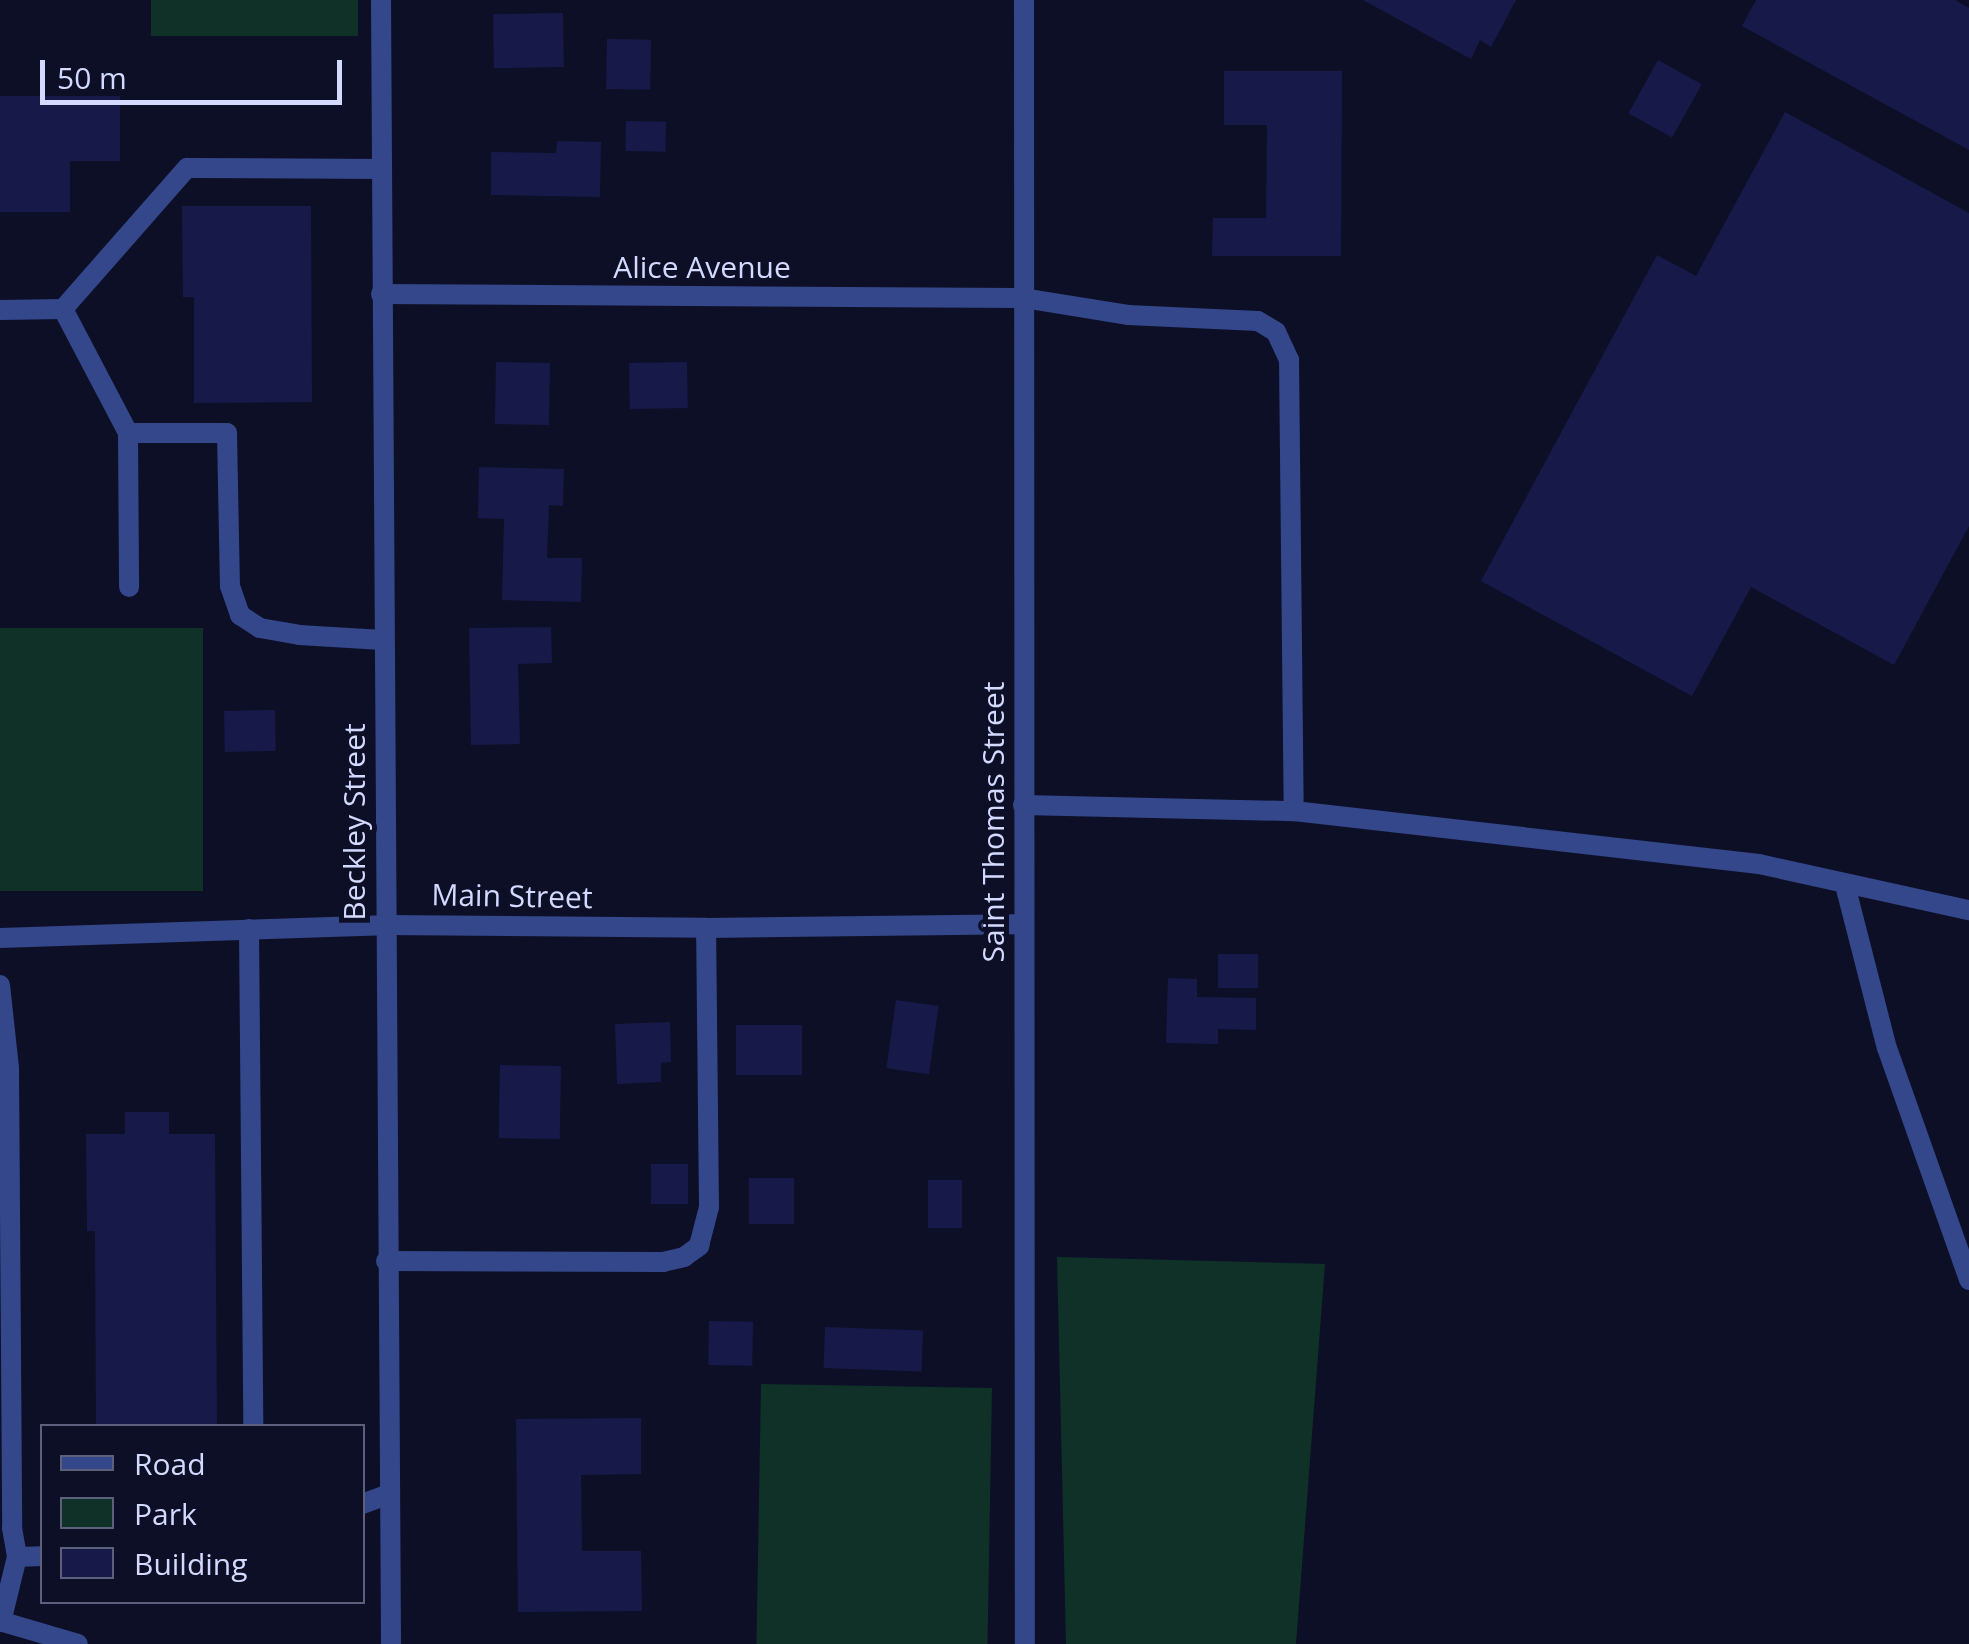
<!DOCTYPE html>
<style>
body{margin:0}
#map{position:relative;width:1969px;height:1644px;overflow:hidden;background:#0d0f27;font-family:"Open Sans",sans-serif}
div>[style]{position:absolute}
[style*='--x']{left:calc(var(--x)*1px);top:calc(var(--y)*1px);width:calc(var(--w)*1px);rotate:calc(var(--a)*1deg)}
.green>*{inset:0;background:#0f3127;transform-origin:0 0}
.building>*{inset:0;background:#171a49;transform-origin:0 0}
.service>*{height:20px;margin:-10px;padding:0 10px;transform-origin:10px;border-radius:10px;background:#34478a}
.minor>*{height:20px;margin:-10px;padding:0 10px;transform-origin:10px;border-radius:10px;background:#34478a}
span{translate:-50% -50%;white-space:nowrap;text-align:center;line-height:1.15;-webkit-text-stroke:10px #0d0f27;paint-order:stroke}
.street-label{font-size:30px;color:#d3d9ff}
.legend{position:absolute;left:40px;top:1424px;width:325px;height:180px;box-sizing:border-box;background:#0d0f27;border:2px solid #5c607d;margin:0;padding:12px 18px;list-style:none;font-size:30px;color:#d3d9ff}
.legend li{display:flex;align-items:center;gap:20px;height:50px}
.legend b{width:50px;border:2px solid #5c607d}
.scale{position:absolute;left:40px;top:60px;width:302px;height:45px;box-sizing:border-box;border:5px solid #d3d9ff;border-top:0;padding-left:12px;font-size:30px;line-height:35px;white-space:nowrap;color:#d3d9ff;-webkit-text-stroke:8px #0d0f27;paint-order:stroke}
</style>
<div id="map">
<div class="green">
<div style="left:151px;top:0;width:207px;height:36px"></div>
<div style="left:0;top:628px;width:203px;height:263px"></div>
<div style="clip-path:polygon(1057px 1257px,1325px 1264px,1296px 1644px,1066px 1644px)"></div>
<div style="left:761px;top:1384px;width:231px;height:260px;rotate:1deg"></div>
</div>
<div class="building">
<div style="clip-path:polygon(1363px 0,1516px 0,1491px 47px,1480px 40px,1471px 59px)"></div>
<div style="clip-path:polygon(1756px 0,1955px 0,1969px 8px,1969px 150px,1742px 26px)"></div>
<div style="left:563px;top:13px;width:54px;height:70px;rotate:89deg"></div>
<div style="left:607px;top:39px;width:44px;height:50px;rotate:1deg"></div>
<div style="left:1658px;top:60px;width:50px;height:61px;rotate:29deg"></div>
<div style="clip-path:polygon(1224px 71px,1342px 71px,1341px 256px,1212px 256px,1213px 218px,1266px 218px,1267px 125px,1224px 125px)"></div>
<div style="clip-path:polygon(0 96px,120px 96px,120px 161px,70px 161px,70px 212px,0 212px)"></div>
<div style="clip-path:polygon(1785px 112px,1969px 213px,1969px 526px,1894px 665px,1751px 587px,1692px 696px,1481px 581px,1657px 255px,1696px 276px)"></div>
<div style="left:626px;top:121px;width:40px;height:30px;rotate:1deg"></div>
<div style="clip-path:polygon(557px 141px,601px 142px,600px 197px,491px 195px,491px 152px,556px 153px)"></div>
<div style="clip-path:polygon(182px 206px,311px 206px,312px 402px,194px 403px,194px 297px,183px 297px)"></div>
<div style="left:496px;top:362px;width:54px;height:62px;rotate:1deg"></div>
<div style="left:687px;top:362px;width:46px;height:58px;rotate:89deg"></div>
<div style="clip-path:polygon(479px 467px,564px 469px,563px 506px,549px 505px,547px 558px,582px 558px,581px 602px,502px 600px,504px 519px,478px 518px)"></div>
<div style="clip-path:polygon(551px 627px,552px 663px,518px 664px,520px 744px,471px 745px,469px 628px)"></div>
<div style="left:275px;top:710px;width:41px;height:51px;rotate:89deg"></div>
<div style="left:1258px;top:954px;width:34px;height:40px;rotate:90deg"></div>
<div style="clip-path:polygon(1168px 978px,1197px 979px,1197px 997px,1256px 998px,1256px 1030px,1218px 1029px,1218px 1044px,1166px 1043px)"></div>
<div style="left:896px;top:1000px;width:43px;height:69px;rotate:8deg"></div>
<div style="clip-path:polygon(670px 1022px,671px 1062px,661px 1063px,661px 1082px,617px 1084px,615px 1024px)"></div>
<div style="left:802px;top:1025px;width:50px;height:66px;rotate:90deg"></div>
<div style="left:500px;top:1065px;width:61px;height:73px;rotate:1deg"></div>
<div style="clip-path:polygon(125px 1112px,169px 1112px,169px 1134px,215px 1134px,217px 1426px,96px 1426px,95px 1231px,87px 1231px,86px 1134px,125px 1134px)"></div>
<div style="left:688px;top:1164px;width:40px;height:37px;rotate:90deg"></div>
<div style="left:794px;top:1178px;width:46px;height:45px;rotate:90deg"></div>
<div style="left:928px;top:1180px;width:34px;height:48px"></div>
<div style="left:709px;top:1321px;width:44px;height:44px;rotate:1deg"></div>
<div style="left:825px;top:1327px;width:98px;height:41px;rotate:2deg"></div>
<div style="clip-path:polygon(641px 1418px,641px 1474px,581px 1475px,582px 1551px,641px 1551px,642px 1611px,518px 1612px,516px 1419px)"></div>
</div>
<div class="service">
<div style="--x:1023;--y:298;--w:106;--a:9.2"></div>
<div style="--x:1128;--y:315;--w:130;--a:2.6"></div>
<div style="--x:1258;--y:321;--w:21;--a:31"></div>
<div style="--x:1276;--y:332;--w:31;--a:65"></div>
<div style="--x:1289;--y:360;--w:451;--a:89.4"></div>
<div style="--x:63;--y:309;--w:140;--a:62.3"></div>
<div style="--x:128;--y:433;--w:99;--a:0"></div>
<div style="--x:227;--y:433;--w:153;--a:88.9"></div>
<div style="--x:230;--y:586;--w:31;--a:71"></div>
<div style="--x:240;--y:615;--w:24;--a:33"></div>
<div style="--x:260;--y:628;--w:40;--a:10"></div>
<div style="--x:299;--y:635;--w:84;--a:3.4"></div>
<div style="--x:0;--y:310;--w:63;--a:-0.9"></div>
<div style="--x:63;--y:309;--w:188;--a:-48.7"></div>
<div style="--x:187;--y:168;--w:194;--a:0.3"></div>
<div style="--x:128;--y:433;--w:154;--a:89.6"></div>
<div style="--x:1023;--y:805;--w:271;--a:1.3"></div>
<div style="--x:1294;--y:811;--w:468;--a:6.5"></div>
<div style="--x:1759;--y:864;--w:215;--a:12.4"></div>
<div style="--x:1845;--y:885;--w:168;--a:75.6"></div>
<div style="--x:1887;--y:1048;--w:246;--a:70.5"></div>
<div style="--x:249;--y:929;--w:497;--a:89.5"></div>
<div style="--x:0;--y:985;--w:83;--a:83.8"></div>
<div style="--x:9;--y:1068;--w:460;--a:89.6"></div>
<div style="--x:12;--y:1528;--w:29;--a:80"></div>
<div style="--x:17;--y:1557;--w:25;--a:-2"></div>
<div style="--x:386;--y:1261;--w:277;--a:0.2"></div>
<div style="--x:663;--y:1262;--w:22;--a:-13"></div>
<div style="--x:684;--y:1257;--w:19;--a:-36"></div>
<div style="--x:699;--y:1246;--w:40;--a:-75.6"></div>
<div style="--x:709;--y:1207;--w:279;--a:-90.6"></div>
<div style="--x:362;--y:1504;--w:27;--a:-20"></div>
<div style="--x:1;--y:1622;--w:67;--a:-76.2"></div>
</div>
<div class="minor">
<div style="--x:381;--y:0;--w:1644;--a:89.65"></div>
<div style="--x:1024;--y:0;--w:1644;--a:89.97"></div>
<div style="--x:381;--y:294;--w:642;--a:0.36"></div>
<div style="--x:0;--y:938;--w:384;--a:-1.9"></div>
<div style="--x:384;--y:925;--w:322;--a:0.5"></div>
<div style="--x:706;--y:928;--w:317;--a:-0.7"></div>
<div style="--x:0;--y:1621;--w:81;--a:16.4"></div>
</div>
<div class="street-label">
<span style="left:702px;top:267px">Alice Avenue</span>
<span style="left:354px;top:822px;rotate:-90deg">Beckley Street</span>
<span style="left:993px;top:822px;rotate:-90deg">Saint Thomas Street</span>
<span style="left:512px;top:896px;rotate:1deg">Main Street</span>
</div>
<ul class="legend">
<li><b style="height:12px;background:#34478a"></b>Road</li>
<li><b style="height:28px;background:#0f3127"></b>Park</li>
<li><b style="height:28px;background:#171a49"></b>Building</li>
</ul>
<div class="scale">50 m</div>
</div>
